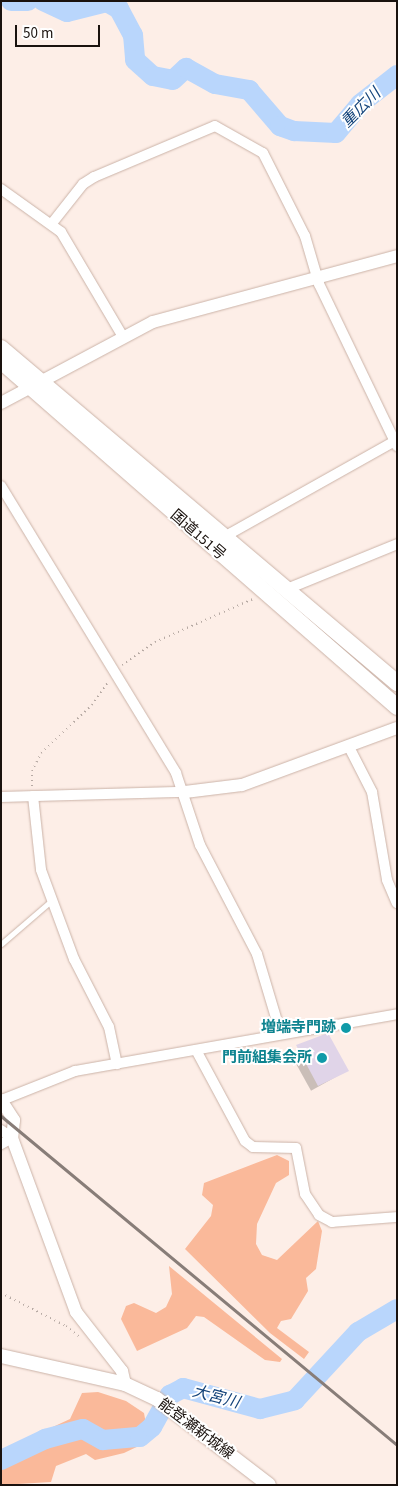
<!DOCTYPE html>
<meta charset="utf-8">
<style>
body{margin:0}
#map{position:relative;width:398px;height:1486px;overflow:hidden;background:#fdeee7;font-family:"Source Sans 3","Noto Sans JP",sans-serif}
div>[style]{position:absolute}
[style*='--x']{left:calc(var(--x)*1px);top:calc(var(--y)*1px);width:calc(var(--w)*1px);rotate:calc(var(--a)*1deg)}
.green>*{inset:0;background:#fab99a}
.shadow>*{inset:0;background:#0003;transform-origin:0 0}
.river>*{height:20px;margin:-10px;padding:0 10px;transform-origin:10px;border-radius:10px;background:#b9d6fc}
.building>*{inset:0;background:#e0d4e8}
.path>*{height:2px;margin-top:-1px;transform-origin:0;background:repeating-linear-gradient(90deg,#b7aaa4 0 1px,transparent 0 5px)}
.roads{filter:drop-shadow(0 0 1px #cbb3a8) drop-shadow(0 0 1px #cbb3a8)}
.service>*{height:5px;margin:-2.5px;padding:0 2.5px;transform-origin:2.5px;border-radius:2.5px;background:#fff}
.minor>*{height:10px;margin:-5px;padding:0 5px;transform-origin:5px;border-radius:5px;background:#fff}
.tertiary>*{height:12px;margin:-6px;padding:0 6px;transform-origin:6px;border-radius:6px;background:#fff}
.secondary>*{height:14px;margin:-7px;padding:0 7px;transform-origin:7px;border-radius:7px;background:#fff}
.trunk>*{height:16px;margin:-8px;padding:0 8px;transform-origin:8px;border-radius:8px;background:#fff}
.rail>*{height:3px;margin:-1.5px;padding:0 1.5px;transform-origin:1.5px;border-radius:1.5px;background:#887d78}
.dots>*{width:14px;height:14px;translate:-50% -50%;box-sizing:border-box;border:2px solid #fff;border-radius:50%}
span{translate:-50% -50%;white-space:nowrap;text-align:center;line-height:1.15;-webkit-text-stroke:4px #fff;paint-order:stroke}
.street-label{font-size:15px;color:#1a120e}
.culture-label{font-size:15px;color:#0d838f;font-weight:700}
.right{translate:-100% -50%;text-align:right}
.water-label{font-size:16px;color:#14447b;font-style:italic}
.frame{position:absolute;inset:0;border:2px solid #1a120e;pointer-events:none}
.scale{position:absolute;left:15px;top:25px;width:85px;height:22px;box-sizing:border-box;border:2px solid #1a120e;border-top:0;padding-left:6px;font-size:15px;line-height:18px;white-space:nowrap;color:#1a120e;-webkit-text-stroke:4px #fff;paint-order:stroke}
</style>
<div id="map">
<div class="green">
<div style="clip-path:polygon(277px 1155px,289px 1161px,289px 1175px,276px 1183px,257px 1224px,256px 1244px,262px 1255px,277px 1260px,318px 1221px,322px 1231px,316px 1269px,306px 1278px,308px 1291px,291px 1319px,281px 1321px,277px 1328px,309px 1352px,304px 1359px,270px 1333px,185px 1249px,211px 1216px,213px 1205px,202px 1195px,204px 1183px)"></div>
<div style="clip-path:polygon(169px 1266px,282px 1359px,280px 1362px,265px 1360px,204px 1317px,196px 1316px,187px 1328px,137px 1351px,121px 1319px,126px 1306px,134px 1303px,156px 1313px,166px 1307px,172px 1294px)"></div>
<div style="clip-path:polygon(98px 1392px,126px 1401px,144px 1413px,149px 1441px,124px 1453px,95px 1460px,86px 1454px,56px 1466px,51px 1482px,1px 1485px,1px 1451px,70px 1419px,82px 1393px)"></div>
</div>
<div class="shadow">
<div style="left:327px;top:1035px;width:41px;height:41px;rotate:61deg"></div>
</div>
<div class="river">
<div style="--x:11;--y:1;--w:17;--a:0"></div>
<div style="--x:43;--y:1;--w:26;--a:25"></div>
<div style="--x:67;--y:12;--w:41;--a:-14"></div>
<div style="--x:107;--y:2;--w:14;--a:30"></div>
<div style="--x:119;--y:9;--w:30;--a:62"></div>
<div style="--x:133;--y:35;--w:25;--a:85"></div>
<div style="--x:135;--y:60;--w:24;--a:42"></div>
<div style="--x:153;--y:76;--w:20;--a:11"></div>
<div style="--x:173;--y:80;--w:18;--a:-43"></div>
<div style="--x:186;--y:68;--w:33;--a:29"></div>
<div style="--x:215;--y:84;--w:35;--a:10"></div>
<div style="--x:249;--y:90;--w:48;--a:49.3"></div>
<div style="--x:280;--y:126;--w:15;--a:20"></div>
<div style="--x:294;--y:131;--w:42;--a:2.7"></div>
<div style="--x:336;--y:133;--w:38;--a:-50"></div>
<div style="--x:360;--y:104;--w:47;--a:-38.1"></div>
<div style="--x:1;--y:1460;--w:49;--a:-25.5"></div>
<div style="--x:45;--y:1439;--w:39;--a:-15"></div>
<div style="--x:83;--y:1429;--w:23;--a:29"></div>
<div style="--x:103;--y:1440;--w:37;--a:-5"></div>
<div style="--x:140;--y:1437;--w:16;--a:-40"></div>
<div style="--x:152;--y:1427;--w:37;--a:-61"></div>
<div style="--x:170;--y:1395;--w:15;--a:-28"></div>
<div style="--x:183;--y:1388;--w:80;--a:15.3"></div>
<div style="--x:260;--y:1409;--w:36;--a:-14"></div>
<div style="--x:295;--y:1400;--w:93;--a:-47.2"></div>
<div style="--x:358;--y:1332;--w:45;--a:-30.5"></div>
</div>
<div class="building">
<div style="clip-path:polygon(328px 1033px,349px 1071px,318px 1086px,296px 1045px)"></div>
</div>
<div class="path">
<div style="--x:122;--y:665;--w:40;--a:-34.9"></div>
<div style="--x:155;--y:642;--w:107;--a:-23.7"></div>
<div style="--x:32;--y:786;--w:15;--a:-90"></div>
<div style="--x:32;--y:771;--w:20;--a:-63"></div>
<div style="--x:41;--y:753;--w:70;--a:-43.3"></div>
<div style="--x:92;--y:705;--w:28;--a:-55"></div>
<div style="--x:1;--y:1293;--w:73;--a:26.9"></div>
<div style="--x:66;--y:1326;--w:19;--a:39"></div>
</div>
<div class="roads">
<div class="service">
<div style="--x:1;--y:944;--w:66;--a:-40.7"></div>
</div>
<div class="minor">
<div style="--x:1;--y:189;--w:74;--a:35.6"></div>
<div style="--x:61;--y:232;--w:122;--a:59.4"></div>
<div style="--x:53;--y:222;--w:48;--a:-51.7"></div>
<div style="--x:83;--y:184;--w:13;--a:-32"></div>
<div style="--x:94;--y:177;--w:131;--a:-22.9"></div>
<div style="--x:215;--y:126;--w:55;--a:29.4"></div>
<div style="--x:263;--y:153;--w:93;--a:63.2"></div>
<div style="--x:305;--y:236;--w:50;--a:73.7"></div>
<div style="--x:319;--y:284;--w:180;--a:64.3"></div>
<div style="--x:1;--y:486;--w:336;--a:58.6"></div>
<div style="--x:176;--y:773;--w:76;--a:71.6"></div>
<div style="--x:200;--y:845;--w:123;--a:62.4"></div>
<div style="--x:257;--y:954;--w:80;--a:73.4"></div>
<div style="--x:229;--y:542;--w:9;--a:-77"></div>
<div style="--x:231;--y:533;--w:188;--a:-29.3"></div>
<div style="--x:287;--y:589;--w:119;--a:-22.2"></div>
<div style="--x:349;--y:747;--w:51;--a:62.9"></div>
<div style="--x:372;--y:792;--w:89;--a:80.3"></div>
<div style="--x:387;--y:880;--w:25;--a:67"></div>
<div style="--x:33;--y:796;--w:74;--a:83.8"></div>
<div style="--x:41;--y:870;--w:95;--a:69.7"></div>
<div style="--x:74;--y:959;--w:76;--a:62.8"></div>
<div style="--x:109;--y:1027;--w:38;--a:78"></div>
<div style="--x:1;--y:797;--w:184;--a:-1.6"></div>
<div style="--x:196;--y:1050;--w:103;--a:61.7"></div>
<div style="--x:245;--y:1141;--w:10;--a:37"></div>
<div style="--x:253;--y:1147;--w:43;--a:1.3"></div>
<div style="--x:296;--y:1148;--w:47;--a:78.9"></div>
<div style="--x:305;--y:1194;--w:25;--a:56"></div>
<div style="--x:319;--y:1215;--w:15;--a:28"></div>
<div style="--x:332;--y:1222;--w:65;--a:-4.4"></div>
<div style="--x:2;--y:1100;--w:79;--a:-21.7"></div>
<div style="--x:75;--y:1071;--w:327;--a:-10"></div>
<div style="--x:1;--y:1130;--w:14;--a:36"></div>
<div style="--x:12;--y:1138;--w:13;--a:151"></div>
</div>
<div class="tertiary">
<div style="--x:1;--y:403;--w:172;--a:-28.1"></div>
<div style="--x:153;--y:322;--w:253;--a:-15.1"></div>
<div style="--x:185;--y:792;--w:57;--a:-7"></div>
<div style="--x:242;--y:785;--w:165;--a:-20.2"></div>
<div style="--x:1;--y:1100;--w:24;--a:57"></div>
<div style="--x:14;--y:1120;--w:18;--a:96"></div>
<div style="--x:12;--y:1138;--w:185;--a:69.8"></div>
<div style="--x:76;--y:1312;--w:75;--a:52.1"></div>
<div style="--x:122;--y:1371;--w:13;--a:77"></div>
</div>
<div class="secondary">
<div style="--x:1;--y:1356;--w:127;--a:12.7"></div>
<div style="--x:125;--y:1384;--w:35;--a:25"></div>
<div style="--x:157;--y:1399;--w:141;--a:37.5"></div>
</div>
<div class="trunk">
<div style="--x:1;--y:348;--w:519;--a:40.23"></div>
<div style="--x:1;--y:361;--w:526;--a:41.14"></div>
</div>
</div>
<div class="rail">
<div style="--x:1;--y:1116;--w:515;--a:39.72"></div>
</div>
<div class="dots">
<div style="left:346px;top:1028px;background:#0f9aa8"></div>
<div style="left:322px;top:1058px;background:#0f9aa8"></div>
</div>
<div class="street-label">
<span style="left:198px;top:535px;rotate:41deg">国道151号</span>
<span style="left:196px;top:1429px;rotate:37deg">能登瀬新城線</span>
</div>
<div class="culture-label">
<span class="right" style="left:336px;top:1028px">増端寺門跡</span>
<span class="right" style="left:312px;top:1058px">門前組集会所</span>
</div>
<div class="water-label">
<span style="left:361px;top:108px;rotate:-45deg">重広川</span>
<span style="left:216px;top:1397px;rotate:15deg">大宮川</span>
</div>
<div class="frame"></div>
<div class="scale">50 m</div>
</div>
